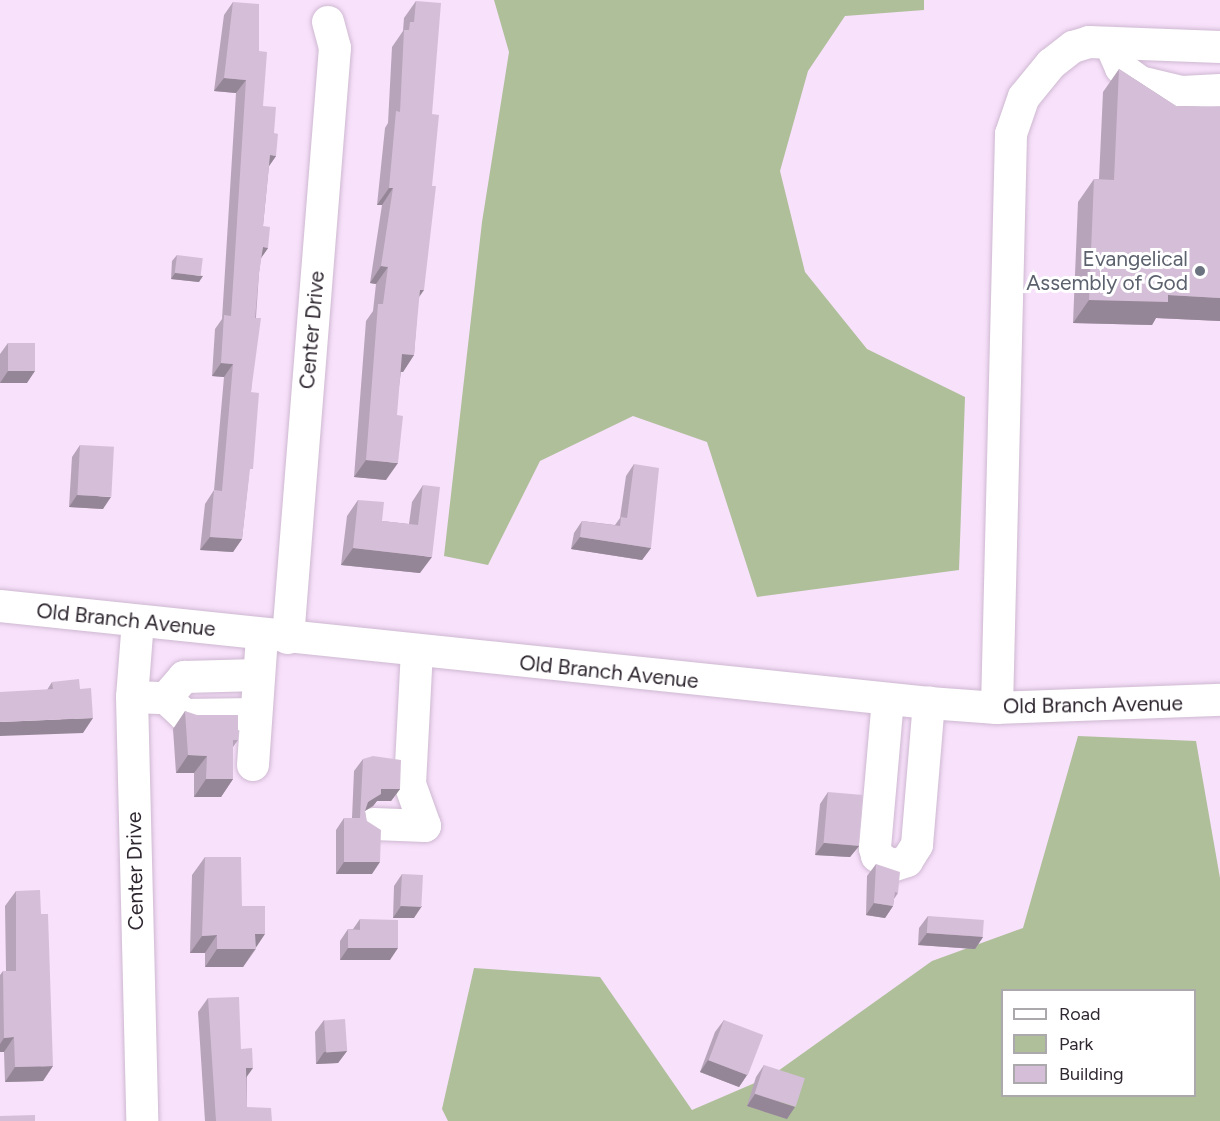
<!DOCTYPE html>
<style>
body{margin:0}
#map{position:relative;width:1220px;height:1121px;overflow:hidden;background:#f8e1fb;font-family:Figtree,sans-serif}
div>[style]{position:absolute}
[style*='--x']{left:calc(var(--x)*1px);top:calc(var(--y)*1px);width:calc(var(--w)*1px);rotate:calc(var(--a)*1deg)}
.green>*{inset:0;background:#aebf9a}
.roads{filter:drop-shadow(0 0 2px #ceb8d1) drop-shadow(0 0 2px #ceb8d1)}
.minor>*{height:32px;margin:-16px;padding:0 16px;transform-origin:16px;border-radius:16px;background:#fff}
.wall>*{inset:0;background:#b7a4ba}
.shaded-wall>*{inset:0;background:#958697}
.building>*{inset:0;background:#d5bfd8;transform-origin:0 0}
.dots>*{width:16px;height:16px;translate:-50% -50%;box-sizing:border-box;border:3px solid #fff;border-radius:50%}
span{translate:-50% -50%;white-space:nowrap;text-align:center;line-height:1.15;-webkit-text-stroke:6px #fff;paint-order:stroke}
.worship-label{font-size:21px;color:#5b616d}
.right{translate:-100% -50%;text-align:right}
.street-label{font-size:21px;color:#302831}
.legend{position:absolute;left:1001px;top:989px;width:195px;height:108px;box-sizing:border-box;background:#fff;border:2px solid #aca9ad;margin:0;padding:8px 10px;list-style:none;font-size:18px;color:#302831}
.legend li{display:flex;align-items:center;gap:12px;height:30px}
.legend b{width:30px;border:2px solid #aca9ad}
</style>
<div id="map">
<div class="green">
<div style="clip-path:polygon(494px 0,924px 0,924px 10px,845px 16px,808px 71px,780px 171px,805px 272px,867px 349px,965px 397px,959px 570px,757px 597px,707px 442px,633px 416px,540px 461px,488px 565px,444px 556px,482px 222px,509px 52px)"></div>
<div style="clip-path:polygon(evenodd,1078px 736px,1196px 741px,1220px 878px,1220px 1121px,448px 1121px,442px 1109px,474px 968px,600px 977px,692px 1110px,771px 1076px,932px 961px,1023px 928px,1078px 736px,1002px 990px,1194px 990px,1194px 1096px,1002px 1096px,1002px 990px)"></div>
</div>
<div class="roads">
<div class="minor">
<div style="--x:1110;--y:43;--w:27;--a:66"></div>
<div style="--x:1121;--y:68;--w:24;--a:36"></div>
<div style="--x:1140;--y:82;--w:43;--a:13.4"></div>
<div style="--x:1182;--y:92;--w:38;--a:-3"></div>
<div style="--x:0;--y:606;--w:934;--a:5.96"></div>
<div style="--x:929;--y:703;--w:68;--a:4.2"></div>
<div style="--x:997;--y:708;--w:223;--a:-2.1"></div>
<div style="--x:138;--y:621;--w:76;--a:94.5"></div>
<div style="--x:132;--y:697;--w:424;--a:88.6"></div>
<div style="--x:288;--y:638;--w:592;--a:-85.45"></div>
<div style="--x:335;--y:48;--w:27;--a:-105"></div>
<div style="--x:132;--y:697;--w:34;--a:2"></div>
<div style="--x:166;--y:698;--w:25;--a:43"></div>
<div style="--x:184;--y:715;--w:72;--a:-0.8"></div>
<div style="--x:166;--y:698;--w:28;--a:-49"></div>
<div style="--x:184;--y:677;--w:75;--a:-1.5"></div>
<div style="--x:888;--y:699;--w:150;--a:95"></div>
<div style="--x:875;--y:848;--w:8;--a:76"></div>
<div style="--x:877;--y:856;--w:18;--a:34"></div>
<div style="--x:892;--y:866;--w:16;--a:-18"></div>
<div style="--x:907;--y:861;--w:19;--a:-58"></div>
<div style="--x:917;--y:845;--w:143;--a:-85.2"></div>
<div style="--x:997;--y:708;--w:574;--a:-88.6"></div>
<div style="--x:1011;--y:134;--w:39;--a:-71"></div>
<div style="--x:1024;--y:97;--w:43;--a:-50.7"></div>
<div style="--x:1051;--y:64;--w:28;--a:-38"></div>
<div style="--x:1073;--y:47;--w:17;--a:-17"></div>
<div style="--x:1089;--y:42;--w:131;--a:2.2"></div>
<div style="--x:253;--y:765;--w:130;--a:-86"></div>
<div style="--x:374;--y:824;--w:51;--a:2.2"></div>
<div style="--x:425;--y:826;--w:45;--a:-109.7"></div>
<div style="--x:410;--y:784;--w:133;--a:-87"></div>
</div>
</div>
<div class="wall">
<div style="clip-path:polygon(416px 1px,432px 114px,414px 355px,403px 372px,401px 372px,386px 480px,354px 477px,366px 321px,373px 311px,376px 284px,370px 283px,382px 205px,377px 205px,385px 128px,388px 123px,392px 47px,403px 31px,404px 18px)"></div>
<div style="clip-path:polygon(233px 2px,259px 51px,263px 106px,274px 133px,276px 156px,269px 166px,263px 226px,268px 248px,261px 258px,259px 273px,251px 392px,249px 474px,242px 539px,233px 552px,200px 550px,205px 504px,214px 490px,224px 377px,212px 376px,215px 329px,222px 319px,236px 93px,214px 91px,224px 15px)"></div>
<div style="clip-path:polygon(1119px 69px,1176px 106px,1220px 107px,1220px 321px,1156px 318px,1152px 325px,1073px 323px,1078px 202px,1094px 179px,1099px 179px,1103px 92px)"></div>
<div style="clip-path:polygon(177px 255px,199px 282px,171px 279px,172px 261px)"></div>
<div style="clip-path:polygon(8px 343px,27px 383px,0 383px,0 354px)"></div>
<div style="clip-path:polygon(80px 445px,103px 509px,69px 507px,72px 457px)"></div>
<div style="clip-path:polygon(634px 464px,651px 548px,642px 560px,571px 549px,574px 533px,582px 521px,615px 525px,620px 518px,626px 476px)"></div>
<div style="clip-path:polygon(423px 485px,420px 573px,341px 565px,347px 516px,358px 500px,382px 521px,409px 524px,412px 502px)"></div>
<div style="clip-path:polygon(52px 682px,83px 733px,17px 692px,47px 690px)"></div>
<div style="clip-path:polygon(185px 711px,238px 740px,233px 747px,233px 779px,221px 797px,194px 797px,194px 773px,176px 773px,173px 729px)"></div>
<div style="clip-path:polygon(363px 759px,400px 789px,391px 801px,377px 801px,373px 806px,365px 811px,372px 874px,336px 874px,336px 830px,344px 818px,352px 818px,354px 771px)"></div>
<div style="clip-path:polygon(828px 792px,859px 846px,850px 857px,815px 855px,820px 804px)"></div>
<div style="clip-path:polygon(205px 857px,242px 906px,256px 948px,256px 949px,243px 967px,205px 967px,205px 953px,190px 953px,192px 875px)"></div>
<div style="clip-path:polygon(876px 864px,898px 893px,894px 899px,893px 906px,885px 918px,866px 915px,867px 876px)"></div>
<div style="clip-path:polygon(402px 874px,414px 918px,393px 918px,394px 886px)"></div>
<div style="clip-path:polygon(16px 891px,43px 1081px,5px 1082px,4px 1052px,0 1052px,0 975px,3px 971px,6px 971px,5px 906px)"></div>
<div style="clip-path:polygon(928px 916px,983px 937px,975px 949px,918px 945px,919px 928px)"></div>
<div style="clip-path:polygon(360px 919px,390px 960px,340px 960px,340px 941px,348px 929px,353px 929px)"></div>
<div style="clip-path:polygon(208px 998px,241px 1049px,247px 1077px,247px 1107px,272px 1121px,205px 1121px,198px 1012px)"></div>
<div style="clip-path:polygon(324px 1020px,347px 1051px,338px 1063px,316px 1064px,315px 1032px)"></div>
<div style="clip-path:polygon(724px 1020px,747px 1075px,739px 1087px,700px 1072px,715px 1032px)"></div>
<div style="clip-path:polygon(764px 1065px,787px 1119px,747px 1106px,756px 1077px)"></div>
</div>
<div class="shaded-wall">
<div style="clip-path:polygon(224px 78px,246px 80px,236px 93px,214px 91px)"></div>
<div style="clip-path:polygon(270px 155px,276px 156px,267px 169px)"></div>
<div style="clip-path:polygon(389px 188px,393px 188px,382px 205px,377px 205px)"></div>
<div style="clip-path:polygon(263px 247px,268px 248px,259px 261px)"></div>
<div style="clip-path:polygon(381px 266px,388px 267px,376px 284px,370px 283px)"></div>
<div style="clip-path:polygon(175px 273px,203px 276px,199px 282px,171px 279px)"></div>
<div style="clip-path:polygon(420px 290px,424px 290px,412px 307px)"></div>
<div style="clip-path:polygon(1168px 295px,1220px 298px,1220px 321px,1156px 318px,1152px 325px,1073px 323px,1089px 300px)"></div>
<div style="clip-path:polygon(402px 354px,414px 355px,403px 372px,391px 371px)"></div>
<div style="clip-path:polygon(221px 363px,233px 364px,224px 377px,212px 376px)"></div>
<div style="clip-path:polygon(8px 371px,35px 371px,27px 383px,0 383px)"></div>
<div style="clip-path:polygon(366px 460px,398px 463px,386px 480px,354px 477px)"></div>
<div style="clip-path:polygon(77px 495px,111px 497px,103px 509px,69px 507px)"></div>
<div style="clip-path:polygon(210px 537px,242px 539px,233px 552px,200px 550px)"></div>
<div style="clip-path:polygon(580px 537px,651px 548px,642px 560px,571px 549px)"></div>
<div style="clip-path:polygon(353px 548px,432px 557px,420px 573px,341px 565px)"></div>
<div style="clip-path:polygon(93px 718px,83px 733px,0 736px,0 722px)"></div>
<div style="clip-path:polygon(188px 755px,207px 756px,194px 773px,176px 773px)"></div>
<div style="clip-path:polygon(206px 779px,233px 779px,221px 797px,194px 797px)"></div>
<div style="clip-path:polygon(381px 789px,400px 789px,391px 801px,377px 801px,373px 806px,361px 813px,368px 802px)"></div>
<div style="clip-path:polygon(824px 843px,859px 846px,850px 857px,815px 855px)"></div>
<div style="clip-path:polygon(344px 862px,380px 862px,372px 874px,336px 874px)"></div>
<div style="clip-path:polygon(874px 903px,893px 906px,885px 918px,866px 915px)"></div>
<div style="clip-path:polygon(401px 906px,422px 906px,414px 918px,393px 918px)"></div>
<div style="clip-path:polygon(927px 933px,983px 937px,975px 949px,918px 945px)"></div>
<div style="clip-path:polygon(255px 934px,265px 934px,243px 967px,205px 967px,217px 949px)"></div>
<div style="clip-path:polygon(217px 935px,205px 953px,190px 953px,202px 936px)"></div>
<div style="clip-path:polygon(348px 948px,398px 948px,390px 960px,340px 960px)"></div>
<div style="clip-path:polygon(14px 1037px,4px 1052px,0 1052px,0 1044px,4px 1038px)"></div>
<div style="clip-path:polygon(347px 1051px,338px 1063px,316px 1064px,324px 1052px)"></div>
<div style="clip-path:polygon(708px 1060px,747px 1075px,739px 1087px,700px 1072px)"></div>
<div style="clip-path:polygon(53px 1066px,43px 1081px,5px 1082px,15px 1067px)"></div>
<div style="clip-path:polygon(246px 1068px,253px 1068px,243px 1082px)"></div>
<div style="clip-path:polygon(755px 1094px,795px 1107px,787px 1119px,747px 1106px)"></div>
</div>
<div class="building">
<div style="clip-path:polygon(416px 1px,441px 3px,432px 114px,439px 115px,432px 186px,436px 186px,424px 290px,420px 290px,414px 355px,402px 354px,397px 415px,403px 416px,398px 463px,366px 460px,378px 304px,383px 304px,388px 267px,381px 266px,393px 188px,389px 188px,396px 111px,400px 112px,404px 30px,409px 30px,410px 22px,414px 22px)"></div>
<div style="clip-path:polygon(233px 2px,259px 4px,259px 51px,267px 52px,263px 106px,276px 107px,274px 133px,278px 134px,276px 156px,270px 155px,263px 226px,270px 227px,268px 248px,263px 247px,259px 273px,255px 318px,261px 318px,251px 392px,259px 393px,253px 469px,250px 469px,242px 539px,210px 537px,214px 490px,222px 491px,233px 364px,221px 363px,224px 315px,231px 316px,246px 80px,224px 78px)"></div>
<div style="clip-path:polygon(1119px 69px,1176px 106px,1220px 107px,1220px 298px,1168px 295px,1168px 302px,1089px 300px,1094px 179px,1114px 180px)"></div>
<div style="left:177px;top:255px;width:26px;height:18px;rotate:7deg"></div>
<div style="left:8px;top:343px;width:27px;height:28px"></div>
<div style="left:80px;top:445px;width:34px;height:50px;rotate:3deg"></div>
<div style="clip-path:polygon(634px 464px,659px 468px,651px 548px,580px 537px,582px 521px,620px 526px,621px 517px,627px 518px)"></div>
<div style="clip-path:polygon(423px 485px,440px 487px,432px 557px,353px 548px,358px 500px,384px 502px,382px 521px,418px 525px)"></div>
<div style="clip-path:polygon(79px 679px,80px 689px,91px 688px,93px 718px,0 722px,0 692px,53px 689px,52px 682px)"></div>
<div style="clip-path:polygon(185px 711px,197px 715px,238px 715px,238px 740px,233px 740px,233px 779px,206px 779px,207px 756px,188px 755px)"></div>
<div style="clip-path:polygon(373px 756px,401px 760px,400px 789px,381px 789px,381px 794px,368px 802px,365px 811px,367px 821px,381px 830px,380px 862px,344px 862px,344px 818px,360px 818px,363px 759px)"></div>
<div style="left:828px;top:792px;width:35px;height:51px;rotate:5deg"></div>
<div style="clip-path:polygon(205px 857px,241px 857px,242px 906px,265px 906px,265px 934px,255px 934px,256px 949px,217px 949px,217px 935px,202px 936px)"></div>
<div style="clip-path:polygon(876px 864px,900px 872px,898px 893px,895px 892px,893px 906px,874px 903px)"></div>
<div style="left:402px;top:874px;width:21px;height:32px;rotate:3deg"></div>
<div style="clip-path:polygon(40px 890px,41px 914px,48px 914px,53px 1066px,15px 1067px,14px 1037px,4px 1038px,3px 971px,16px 971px,16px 891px)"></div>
<div style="left:928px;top:916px;width:56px;height:17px;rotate:4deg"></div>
<div style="clip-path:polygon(360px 919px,398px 920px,398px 948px,348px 948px,348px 929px,360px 930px)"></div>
<div style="clip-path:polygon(239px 997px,241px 1049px,252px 1048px,253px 1068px,246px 1068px,247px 1107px,271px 1108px,272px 1121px,216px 1121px,208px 998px)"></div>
<div style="left:345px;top:1019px;width:32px;height:21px;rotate:86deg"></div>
<div style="left:724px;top:1020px;width:42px;height:43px;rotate:21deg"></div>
<div style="left:764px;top:1065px;width:43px;height:30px;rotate:18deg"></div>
<div style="clip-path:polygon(35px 1115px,35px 1121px,0 1121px,0 1116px)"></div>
</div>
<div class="dots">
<div style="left:1200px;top:271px;background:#6b7280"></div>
</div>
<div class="worship-label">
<span class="right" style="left:1188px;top:271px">Evangelical<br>Assembly of God</span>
</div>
<div class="street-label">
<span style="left:312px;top:330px;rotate:-85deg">Center Drive</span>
<span style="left:126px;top:620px;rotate:6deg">Old Branch Avenue</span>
<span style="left:609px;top:672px;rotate:6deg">Old Branch Avenue</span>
<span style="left:1093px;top:705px;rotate:-1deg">Old Branch Avenue</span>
<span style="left:135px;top:871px;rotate:-91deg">Center Drive</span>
</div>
<ul class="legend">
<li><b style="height:8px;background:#fff"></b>Road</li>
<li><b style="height:16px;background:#aebf9a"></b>Park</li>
<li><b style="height:16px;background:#d5bfd8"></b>Building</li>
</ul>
</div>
